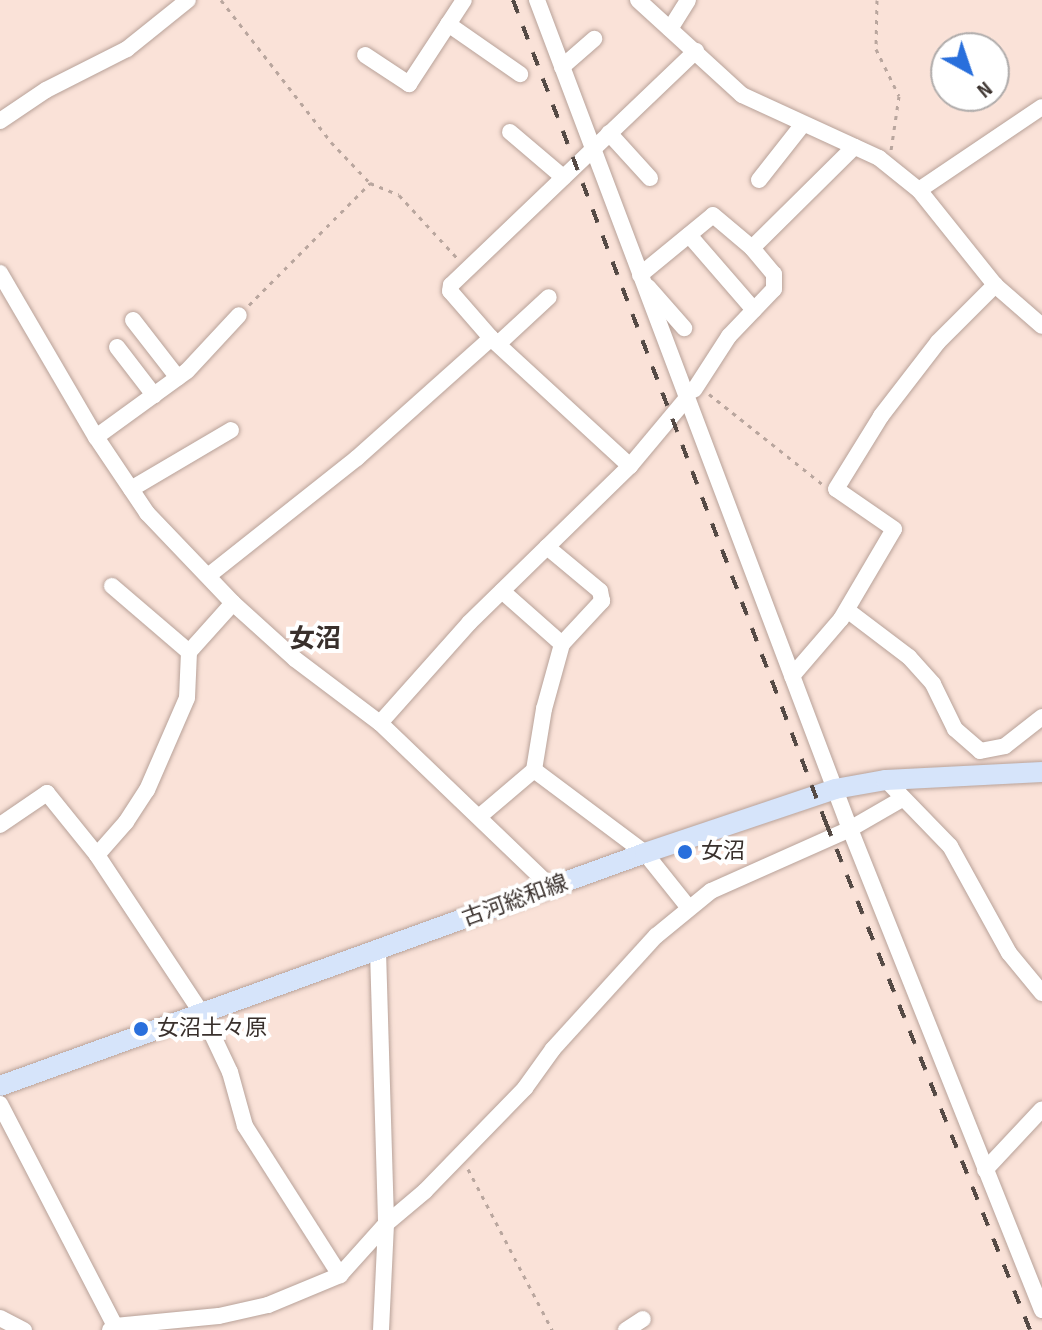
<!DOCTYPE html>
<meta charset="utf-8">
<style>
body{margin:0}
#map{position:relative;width:1042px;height:1330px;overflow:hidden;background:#fae2d8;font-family:"Sofia Sans Condensed","Noto Sans JP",sans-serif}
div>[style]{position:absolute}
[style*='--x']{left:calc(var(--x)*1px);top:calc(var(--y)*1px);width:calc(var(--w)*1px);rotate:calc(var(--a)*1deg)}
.path>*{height:3px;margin-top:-1.5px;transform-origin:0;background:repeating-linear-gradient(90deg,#b9a69e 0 4px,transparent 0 10px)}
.roads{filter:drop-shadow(0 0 2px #b8a299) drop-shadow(0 0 2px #b8a299)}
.minor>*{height:16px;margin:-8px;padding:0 8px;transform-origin:8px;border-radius:8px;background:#fff}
.major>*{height:20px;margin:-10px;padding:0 10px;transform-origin:10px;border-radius:10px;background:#d6e4fa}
.rail>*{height:4px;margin-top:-2px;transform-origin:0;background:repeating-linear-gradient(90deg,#554a45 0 14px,transparent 0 28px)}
.dots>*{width:22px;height:22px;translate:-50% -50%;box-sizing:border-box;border:4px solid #fff;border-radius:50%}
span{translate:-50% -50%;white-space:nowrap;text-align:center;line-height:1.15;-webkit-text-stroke:8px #fff;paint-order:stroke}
.poi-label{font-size:22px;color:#39302c}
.left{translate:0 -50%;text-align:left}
.street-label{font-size:22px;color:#39302c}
.quarter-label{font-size:26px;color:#39302c;font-weight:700}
.north{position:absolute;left:930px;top:32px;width:80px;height:80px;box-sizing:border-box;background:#fff;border:2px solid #b0acab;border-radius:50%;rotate:140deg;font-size:22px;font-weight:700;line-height:32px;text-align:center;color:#39302c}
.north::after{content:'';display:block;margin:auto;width:28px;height:36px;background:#296fdc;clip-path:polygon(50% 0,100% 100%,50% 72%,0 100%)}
</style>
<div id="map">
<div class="path">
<div style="--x:221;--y:0;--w:180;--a:52.2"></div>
<div style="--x:331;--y:142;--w:57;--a:46.4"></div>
<div style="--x:370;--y:183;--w:31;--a:22"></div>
<div style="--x:399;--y:195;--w:88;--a:47.3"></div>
<div style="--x:877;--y:0;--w:49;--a:91.2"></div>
<div style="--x:876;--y:49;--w:52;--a:63.9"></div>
<div style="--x:899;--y:96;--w:55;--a:98.4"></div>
<div style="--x:249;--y:305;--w:172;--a:-45.2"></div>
<div style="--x:709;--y:394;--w:144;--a:38.5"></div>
<div style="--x:468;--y:1169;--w:182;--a:62.4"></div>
</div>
<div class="roads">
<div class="minor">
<div style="--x:537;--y:0;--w:886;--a:69.32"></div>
<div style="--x:850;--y:829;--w:518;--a:68.24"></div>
<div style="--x:638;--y:0;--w:141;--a:42.4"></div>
<div style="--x:742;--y:95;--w:151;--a:24.7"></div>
<div style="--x:879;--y:158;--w:51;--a:38.7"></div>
<div style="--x:919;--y:190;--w:122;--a:51.3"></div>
<div style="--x:995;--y:285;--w:62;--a:41.1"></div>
<div style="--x:448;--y:24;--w:88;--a:34.8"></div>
<div style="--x:670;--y:29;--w:34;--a:-58"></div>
<div style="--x:365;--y:55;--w:53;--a:33.4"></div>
<div style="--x:409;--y:84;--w:100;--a:-56.8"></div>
<div style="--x:562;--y:67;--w:43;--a:-41.2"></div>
<div style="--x:0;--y:121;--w:55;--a:-34"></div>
<div style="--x:46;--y:90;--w:91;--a:-26.8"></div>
<div style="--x:127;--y:49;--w:78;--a:-38.8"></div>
<div style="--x:510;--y:132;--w:70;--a:40.3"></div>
<div style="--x:609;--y:133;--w:61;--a:47.7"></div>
<div style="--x:759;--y:180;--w:71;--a:-51.8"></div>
<div style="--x:919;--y:190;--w:148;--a:-34"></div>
<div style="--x:689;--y:235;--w:99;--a:49.1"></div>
<div style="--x:752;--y:248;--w:144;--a:-44.7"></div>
<div style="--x:0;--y:273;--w:190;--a:59.7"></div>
<div style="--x:96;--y:437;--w:92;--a:56.1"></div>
<div style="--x:147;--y:513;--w:124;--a:46.3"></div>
<div style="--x:233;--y:603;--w:84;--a:42.1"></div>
<div style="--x:295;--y:659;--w:106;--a:37"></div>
<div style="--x:380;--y:723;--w:238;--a:43.8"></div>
<div style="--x:640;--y:275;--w:94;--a:-39.4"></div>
<div style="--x:713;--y:215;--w:51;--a:40.2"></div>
<div style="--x:752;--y:248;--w:34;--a:50"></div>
<div style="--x:774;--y:274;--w:15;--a:90"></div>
<div style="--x:774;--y:289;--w:65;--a:133.8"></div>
<div style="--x:729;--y:336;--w:64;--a:122.9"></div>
<div style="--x:648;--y:287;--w:55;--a:48.7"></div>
<div style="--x:133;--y:320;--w:73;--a:52.2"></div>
<div style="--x:498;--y:344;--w:69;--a:-42.7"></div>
<div style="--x:117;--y:347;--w:61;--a:52.4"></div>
<div style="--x:96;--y:437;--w:112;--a:-36"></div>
<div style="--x:187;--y:371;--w:76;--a:-47.1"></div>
<div style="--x:630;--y:466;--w:189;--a:-137.4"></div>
<div style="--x:491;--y:338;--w:62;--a:-131.1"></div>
<div style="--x:450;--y:291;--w:6;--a:-81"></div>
<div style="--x:451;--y:285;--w:339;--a:-43.7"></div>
<div style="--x:131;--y:489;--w:116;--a:-30.5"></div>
<div style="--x:208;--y:576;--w:190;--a:-38.4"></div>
<div style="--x:357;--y:458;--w:180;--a:-41.8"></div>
<div style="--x:112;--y:586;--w:101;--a:40.6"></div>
<div style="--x:502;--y:591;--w:80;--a:41.5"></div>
<div style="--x:847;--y:610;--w:78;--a:37.2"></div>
<div style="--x:909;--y:657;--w:36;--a:48"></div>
<div style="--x:933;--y:684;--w:50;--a:63.9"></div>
<div style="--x:955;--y:729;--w:33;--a:41"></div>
<div style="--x:980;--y:751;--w:25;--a:-11"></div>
<div style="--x:1005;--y:746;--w:47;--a:-38.1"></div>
<div style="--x:792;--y:676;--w:75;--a:-49.3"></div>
<div style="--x:841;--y:619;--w:104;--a:-59.5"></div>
<div style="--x:894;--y:529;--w:70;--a:-145.4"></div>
<div style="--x:836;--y:489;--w:86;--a:-58.3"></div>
<div style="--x:881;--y:416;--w:93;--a:-52.4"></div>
<div style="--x:938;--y:342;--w:81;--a:-45"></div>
<div style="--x:380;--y:723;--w:134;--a:-48.3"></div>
<div style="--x:469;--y:623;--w:225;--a:-44.3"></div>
<div style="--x:630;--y:466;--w:87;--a:-50.1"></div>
<div style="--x:534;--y:770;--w:139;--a:36.8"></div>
<div style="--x:645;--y:853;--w:70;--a:51.3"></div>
<div style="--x:886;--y:780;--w:92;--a:45.9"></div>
<div style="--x:950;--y:846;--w:122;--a:61.1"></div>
<div style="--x:1009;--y:953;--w:52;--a:50.5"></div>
<div style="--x:480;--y:816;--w:71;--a:-40.4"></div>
<div style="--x:534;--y:770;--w:62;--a:-80.7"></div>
<div style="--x:544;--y:709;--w:67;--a:-74.5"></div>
<div style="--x:562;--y:644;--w:59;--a:-47.1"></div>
<div style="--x:602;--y:601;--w:10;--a:-101"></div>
<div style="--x:600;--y:591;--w:69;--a:-140.3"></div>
<div style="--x:0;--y:825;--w:57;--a:-34.2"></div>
<div style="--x:47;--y:793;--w:80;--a:51.1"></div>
<div style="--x:97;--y:855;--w:192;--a:56.5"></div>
<div style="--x:203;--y:1015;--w:63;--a:64.7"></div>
<div style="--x:230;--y:1072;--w:56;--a:74.5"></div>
<div style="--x:245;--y:1126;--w:177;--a:57.5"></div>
<div style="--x:97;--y:855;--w:44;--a:-48.7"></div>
<div style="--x:126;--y:822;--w:38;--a:-57"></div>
<div style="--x:147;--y:790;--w:100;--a:-66.5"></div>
<div style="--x:187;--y:698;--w:46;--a:-87.5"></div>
<div style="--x:189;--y:652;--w:66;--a:-48.1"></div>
<div style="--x:378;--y:951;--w:273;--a:88.3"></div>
<div style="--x:386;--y:1224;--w:106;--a:92.7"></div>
<div style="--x:0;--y:1104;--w:250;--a:62.6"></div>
<div style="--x:985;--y:1170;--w:83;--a:-46.9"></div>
<div style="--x:0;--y:1318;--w:27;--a:27"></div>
<div style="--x:110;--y:1330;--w:6;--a:-39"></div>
<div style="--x:115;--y:1326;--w:104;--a:-5.5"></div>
<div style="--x:219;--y:1316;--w:50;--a:-12.7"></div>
<div style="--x:268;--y:1305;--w:78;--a:-22.6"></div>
<div style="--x:340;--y:1275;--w:69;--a:-48"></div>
<div style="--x:386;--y:1224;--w:51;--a:-40.2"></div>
<div style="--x:425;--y:1191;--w:144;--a:-45.8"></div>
<div style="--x:525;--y:1088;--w:48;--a:-54.3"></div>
<div style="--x:553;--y:1049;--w:153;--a:-47.7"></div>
<div style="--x:656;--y:936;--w:71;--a:-39.3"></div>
<div style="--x:711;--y:891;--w:152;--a:-24"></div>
<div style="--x:850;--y:829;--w:60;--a:-30"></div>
<div style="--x:626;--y:1330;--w:20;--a:-33"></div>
</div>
<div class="major">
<div style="--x:0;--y:1086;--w:686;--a:-19.86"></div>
<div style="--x:645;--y:853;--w:200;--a:-18.6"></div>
<div style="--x:835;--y:789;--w:52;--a:-10"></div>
<div style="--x:886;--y:780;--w:156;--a:-2.9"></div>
</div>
</div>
<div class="rail">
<div style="--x:513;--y:0;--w:881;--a:69.18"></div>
<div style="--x:826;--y:823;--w:547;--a:68.08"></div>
</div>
<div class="dots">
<div style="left:685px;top:852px;background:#296fdc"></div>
<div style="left:141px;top:1029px;background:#296fdc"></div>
</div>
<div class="poi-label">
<span class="left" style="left:701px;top:852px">女沼</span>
<span class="left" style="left:157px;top:1029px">女沼土々原</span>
</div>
<div class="street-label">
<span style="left:515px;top:901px;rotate:-20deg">古河総和線</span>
</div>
<div class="quarter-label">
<span style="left:315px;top:640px">女沼</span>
</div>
<div class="north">N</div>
</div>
